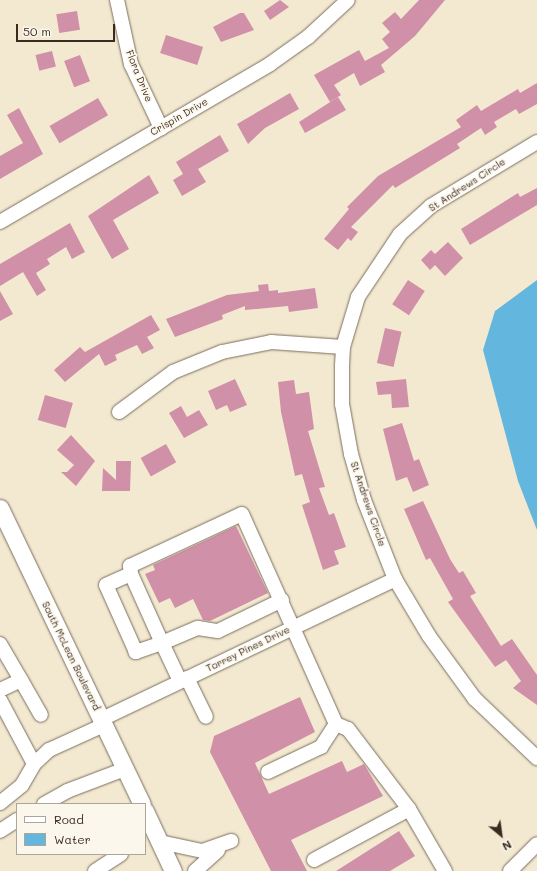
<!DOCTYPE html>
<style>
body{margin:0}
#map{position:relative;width:537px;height:871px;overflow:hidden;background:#f3e9d1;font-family:Mali,sans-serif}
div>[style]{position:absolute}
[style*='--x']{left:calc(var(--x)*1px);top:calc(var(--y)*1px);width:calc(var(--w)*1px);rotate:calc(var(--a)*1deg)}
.water>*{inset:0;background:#63b7df}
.building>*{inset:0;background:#d090a8;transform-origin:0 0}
.roads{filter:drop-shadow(0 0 1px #7b6d5d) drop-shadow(0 0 1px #7b6d5d)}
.minor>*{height:14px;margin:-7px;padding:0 7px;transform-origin:7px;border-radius:7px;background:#fff}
.major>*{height:17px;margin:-8.5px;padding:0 8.5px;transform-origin:8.5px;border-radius:8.5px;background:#fff}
span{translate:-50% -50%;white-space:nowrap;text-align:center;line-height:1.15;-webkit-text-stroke:3.5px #fbf7ec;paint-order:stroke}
.street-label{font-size:10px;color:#3b2a1e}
.legend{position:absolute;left:16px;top:803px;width:130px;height:52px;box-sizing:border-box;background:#fbf7ec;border:1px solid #aea59a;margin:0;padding:5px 7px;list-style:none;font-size:12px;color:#3b2a1e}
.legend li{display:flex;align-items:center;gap:8px;height:20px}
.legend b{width:20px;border:1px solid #aea59a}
.north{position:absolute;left:481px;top:815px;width:40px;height:40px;-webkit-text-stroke:3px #fbf7ec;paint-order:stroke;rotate:151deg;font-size:11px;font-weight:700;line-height:16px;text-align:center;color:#3b2a1e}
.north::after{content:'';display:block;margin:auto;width:14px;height:18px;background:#3b2a1e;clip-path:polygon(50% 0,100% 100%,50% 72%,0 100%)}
.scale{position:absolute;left:16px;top:24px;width:99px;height:18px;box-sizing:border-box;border:2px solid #3b2a1e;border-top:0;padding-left:5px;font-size:12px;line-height:14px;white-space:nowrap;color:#3b2a1e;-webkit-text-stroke:3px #fbf7ec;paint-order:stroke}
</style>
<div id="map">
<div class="water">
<div style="clip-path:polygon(537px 280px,537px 530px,518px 481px,483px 350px,495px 311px)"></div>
</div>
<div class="building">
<div style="clip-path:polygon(280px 0,289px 7px,270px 20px,264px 11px)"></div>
<div style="clip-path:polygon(419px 0,445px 0,415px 36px,381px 65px,385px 72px,360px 86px,354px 73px,334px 85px,341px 95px,330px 102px,314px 75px,359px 50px,365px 61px,389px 48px,382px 39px,390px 32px,382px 23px,395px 12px,401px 19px)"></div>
<div style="left:77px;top:11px;width:19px;height:21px;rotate:81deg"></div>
<div style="clip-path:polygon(240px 13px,244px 13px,254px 30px,221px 42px,213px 27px)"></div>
<div style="left:166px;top:35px;width:39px;height:19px;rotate:18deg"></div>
<div style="left:52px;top:51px;width:16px;height:17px;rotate:76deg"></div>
<div style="left:80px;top:55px;width:28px;height:17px;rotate:69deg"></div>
<div style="clip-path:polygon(537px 83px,537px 104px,519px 114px,516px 109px,494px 122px,497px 127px,485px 135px,481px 128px,457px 144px,460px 148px,395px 188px,393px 185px,351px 227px,358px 232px,351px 241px,348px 238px,338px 250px,324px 239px,349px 209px,347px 207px,378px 176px,461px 127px,456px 120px,477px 105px,481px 111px,518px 89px,520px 93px)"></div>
<div style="clip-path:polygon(290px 93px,299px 109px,265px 128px,248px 144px,237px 124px)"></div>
<div style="clip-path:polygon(338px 97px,346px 110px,305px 133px,299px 122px)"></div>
<div style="left:98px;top:98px;width:20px;height:56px;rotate:60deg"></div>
<div style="clip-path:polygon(19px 108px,43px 154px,0 179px,0 156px,23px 143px,7px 115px)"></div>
<div style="clip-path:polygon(220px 135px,229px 151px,198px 169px,206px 182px,182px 196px,173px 180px,183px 174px,176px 162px)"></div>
<div style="clip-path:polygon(149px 175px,159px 193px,113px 220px,129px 249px,112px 259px,88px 216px)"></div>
<div style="clip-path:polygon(537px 188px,537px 205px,470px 245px,461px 229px,518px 193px,520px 197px)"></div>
<div style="clip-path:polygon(70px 223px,85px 252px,72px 259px,66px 247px,47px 259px,50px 264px,36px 273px,46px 290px,37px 296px,23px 272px,0 286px,0 264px)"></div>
<div style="clip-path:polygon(448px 242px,463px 258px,445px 276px,435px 265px,430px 270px,421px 260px,431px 250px,435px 254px)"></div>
<div style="left:408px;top:280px;width:20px;height:29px;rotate:33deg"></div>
<div style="clip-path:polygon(268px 284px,269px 291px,278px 290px,278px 293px,315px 288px,318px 308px,289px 312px,288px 306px,245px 310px,245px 306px,222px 315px,223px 319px,175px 337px,166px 319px,227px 295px,259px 291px,258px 285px)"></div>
<div style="clip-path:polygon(0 291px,13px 314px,0 321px)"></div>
<div style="clip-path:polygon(151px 315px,160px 330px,147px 337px,154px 348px,142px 354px,137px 345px,115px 355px,117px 360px,105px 366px,99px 354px,65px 382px,54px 370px,80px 347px,85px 352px)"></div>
<div style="left:385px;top:328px;width:17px;height:36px;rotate:13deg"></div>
<div style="clip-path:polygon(235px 379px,247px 405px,230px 412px,227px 405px,216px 410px,208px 391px)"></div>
<div style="clip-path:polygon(406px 379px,409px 407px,392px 408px,391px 394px,378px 395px,376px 382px)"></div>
<div style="clip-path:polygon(294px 380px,296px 394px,309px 392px,314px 429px,308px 431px,325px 487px,319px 488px,329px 515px,334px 513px,346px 547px,334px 551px,339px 564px,323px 570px,302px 505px,310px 502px,302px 474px,295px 476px,281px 412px,278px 382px)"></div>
<div style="left:45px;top:395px;width:29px;height:26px;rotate:16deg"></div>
<div style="clip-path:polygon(181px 406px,187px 417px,199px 410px,208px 425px,184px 438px,169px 413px)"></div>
<div style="clip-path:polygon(402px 423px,414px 461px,419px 459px,429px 485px,413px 492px,407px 477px,396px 481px,383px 429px)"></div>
<div style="clip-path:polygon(71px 435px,95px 461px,76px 486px,61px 472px,67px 472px,74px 465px,57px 450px)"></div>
<div style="left:166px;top:444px;width:21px;height:29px;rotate:61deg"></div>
<div style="clip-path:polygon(116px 461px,131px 461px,130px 491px,102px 491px,103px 468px,116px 480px)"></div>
<div style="clip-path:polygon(423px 501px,450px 559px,459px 573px,463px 571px,476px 593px,470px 596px,501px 646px,512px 639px,537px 675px,537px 705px,513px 688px,521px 681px,506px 660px,495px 667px,448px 602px,453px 599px,430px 558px,426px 560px,404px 509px)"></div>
<div style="clip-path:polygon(236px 526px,268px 593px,210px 621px,203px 620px,193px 599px,175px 608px,170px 598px,159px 603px,145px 574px,155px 570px,153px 565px)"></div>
<div style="clip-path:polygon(300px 697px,315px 732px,255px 763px,269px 794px,342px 761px,347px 772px,364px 764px,383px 796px,291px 840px,307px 871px,271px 871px,210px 752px,214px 736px)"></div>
<div style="clip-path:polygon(399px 831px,415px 856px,390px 871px,336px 871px)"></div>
</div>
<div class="roads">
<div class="minor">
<div style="--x:117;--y:0;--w:66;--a:77.7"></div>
<div style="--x:131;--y:64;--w:71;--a:64.9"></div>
<div style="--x:537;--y:142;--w:124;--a:148.9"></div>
<div style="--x:431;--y:206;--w:42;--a:137.9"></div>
<div style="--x:400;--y:234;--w:76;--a:123.7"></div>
<div style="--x:358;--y:297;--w:52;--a:106.7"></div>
<div style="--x:343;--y:347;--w:19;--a:93"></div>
<div style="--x:342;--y:366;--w:38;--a:90"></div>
<div style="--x:342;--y:404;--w:51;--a:79.8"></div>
<div style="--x:351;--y:454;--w:48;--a:74.2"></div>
<div style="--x:364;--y:500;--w:85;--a:68.6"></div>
<div style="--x:395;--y:579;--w:66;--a:59.2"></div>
<div style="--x:429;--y:636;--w:78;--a:53.9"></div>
<div style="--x:475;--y:699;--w:86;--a:43.6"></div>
<div style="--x:0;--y:222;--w:313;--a:-30.3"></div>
<div style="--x:270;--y:64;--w:47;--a:-35.4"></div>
<div style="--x:308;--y:37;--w:54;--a:-42.8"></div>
<div style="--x:119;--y:412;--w:67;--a:-36.5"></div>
<div style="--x:173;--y:372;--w:53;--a:-22.2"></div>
<div style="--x:222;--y:352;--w:50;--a:-11.5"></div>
<div style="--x:271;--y:342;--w:72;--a:4"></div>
<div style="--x:131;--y:574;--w:76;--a:65.8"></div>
<div style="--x:162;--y:643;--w:39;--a:-23"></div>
<div style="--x:198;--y:628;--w:20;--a:9"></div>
<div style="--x:218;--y:631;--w:71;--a:-25.8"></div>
<div style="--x:0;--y:644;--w:42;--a:59.7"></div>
<div style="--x:187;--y:678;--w:43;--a:64"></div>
<div style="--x:180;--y:681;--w:42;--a:-115.3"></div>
<div style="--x:162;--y:643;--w:28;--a:161"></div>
<div style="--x:136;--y:652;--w:73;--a:-114.1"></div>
<div style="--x:106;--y:585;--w:27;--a:-24"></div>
<div style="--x:131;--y:574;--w:8;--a:-97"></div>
<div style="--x:130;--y:566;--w:123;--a:-24.9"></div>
<div style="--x:242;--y:514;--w:230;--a:65.9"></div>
<div style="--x:336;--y:724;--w:13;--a:23"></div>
<div style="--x:348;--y:729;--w:101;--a:52.7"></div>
<div style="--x:409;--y:809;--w:72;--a:59.9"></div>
<div style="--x:0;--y:690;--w:23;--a:-25"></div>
<div style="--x:21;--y:680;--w:40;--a:60.3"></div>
<div style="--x:0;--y:700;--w:72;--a:62"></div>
<div style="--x:102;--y:719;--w:325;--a:-25.5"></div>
<div style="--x:268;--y:772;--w:59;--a:-25.3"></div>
<div style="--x:321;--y:747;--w:27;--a:-57"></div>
<div style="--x:0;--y:803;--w:28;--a:-39"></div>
<div style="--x:22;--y:785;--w:24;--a:-60"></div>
<div style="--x:34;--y:764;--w:21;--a:-43"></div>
<div style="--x:49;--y:750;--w:60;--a:-24.4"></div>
<div style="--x:44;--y:804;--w:26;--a:-29"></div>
<div style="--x:67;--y:791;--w:62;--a:-20.8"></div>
<div style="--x:0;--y:831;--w:20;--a:-33"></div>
<div style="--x:160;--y:842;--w:43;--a:12.1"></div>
<div style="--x:202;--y:851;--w:31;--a:-19"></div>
<div style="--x:314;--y:860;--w:108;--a:-28.2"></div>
<div style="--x:95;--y:871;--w:31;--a:-33"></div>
<div style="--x:195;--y:871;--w:31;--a:-42"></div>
<div style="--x:510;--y:871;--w:38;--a:-45"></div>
</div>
<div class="major">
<div style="--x:0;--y:508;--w:328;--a:64.4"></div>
<div style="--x:145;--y:811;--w:66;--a:65"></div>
</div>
</div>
<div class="street-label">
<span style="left:139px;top:76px;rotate:68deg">Flora Drive</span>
<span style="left:179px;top:117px;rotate:-30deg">Crispin Drive</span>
<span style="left:467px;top:185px;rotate:-33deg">St Andrews Circle</span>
<span style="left:368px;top:504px;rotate:71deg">St Andrews Circle</span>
<span style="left:248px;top:649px;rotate:-26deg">Torrey Pines Drive</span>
<span style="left:71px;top:656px;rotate:64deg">South McLean Boulevard</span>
</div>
<ul class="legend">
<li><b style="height:5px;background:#fff"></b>Road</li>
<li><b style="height:11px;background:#63b7df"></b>Water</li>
</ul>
<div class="north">N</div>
<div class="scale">50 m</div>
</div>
